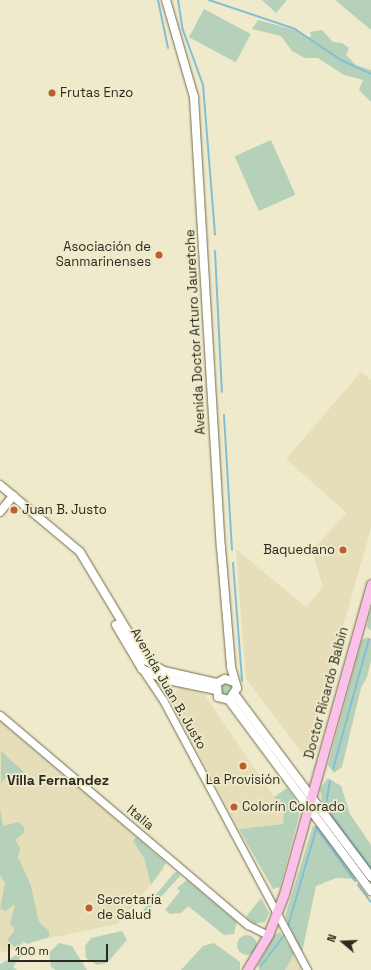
<!DOCTYPE html>
<meta charset="utf-8">
<style>
body{margin:0}
#map{position:relative;width:371px;height:970px;overflow:hidden;background:#efeacb;font-family:"Space Grotesk",sans-serif}
div>[style]{position:absolute}
[style*='--x']{left:calc(var(--x)*1px);top:calc(var(--y)*1px);width:calc(var(--w)*1px);rotate:calc(var(--a)*1deg)}
.built>*{inset:0;background:#e5deb9}
.green>*{inset:0;background:#b6d1ba;transform-origin:0 0}
.round{border-radius:50%}
.stream>*{height:2px;margin:-1px;padding:0 1px;transform-origin:1px;border-radius:1px;background:#83bfd4}
.roads{filter:drop-shadow(0 0 1px #716c51) drop-shadow(0 0 1px #716c51)}
.tertiary>*{height:7px;margin:-3.5px;padding:0 3.5px;transform-origin:3.5px;border-radius:3.5px;background:#fff}
.secondary>*{height:8px;margin:-4px;padding:0 4px;transform-origin:4px;border-radius:4px;background:#fff}
.primary>*{height:9px;margin:-4.5px;padding:0 4.5px;transform-origin:4.5px;border-radius:4.5px;background:#fbc1e9}
.dots>*{width:11px;height:11px;translate:-50% -50%;box-sizing:border-box;border:2px solid #efeacb;border-radius:50%}
span{translate:-50% -50%;white-space:nowrap;text-align:center;line-height:1.15;-webkit-text-stroke:3.5px #efeacb;paint-order:stroke}
.poi-label{font-size:13px;color:#2c2a1f}
.left{translate:0 -50%;text-align:left}
.right{translate:-100% -50%;text-align:right}
.street-label{font-size:13px;color:#2c2a1f}
.neighbourhood-label{font-size:14px;color:#2c2a1f;font-weight:700}
.north{position:absolute;left:323px;top:922px;width:40px;height:40px;-webkit-text-stroke:3px #efeacb;paint-order:stroke;rotate:289deg;font-size:11px;font-weight:700;line-height:16px;text-align:center;color:#2c2a1f}
.north::after{content:'';display:block;margin:auto;width:14px;height:18px;background:#2c2a1f;clip-path:polygon(50% 0,100% 100%,50% 72%,0 100%)}
.scale{position:absolute;left:8px;top:944px;width:100px;height:18px;box-sizing:border-box;border:2px solid #2c2a1f;border-top:0;padding-left:5px;font-size:12px;line-height:14px;white-space:nowrap;color:#2c2a1f;-webkit-text-stroke:3px #efeacb;paint-order:stroke}
</style>
<div id="map">
<div class="built">
<div style="clip-path:polygon(361px 372px,371px 380px,371px 528px,307px 753px,303px 754px,246px 679px,236px 549px,306px 607px,323px 587px,312px 550px,347px 513px,286px 459px)"></div>
<div style="clip-path:polygon(182px 688px,204px 694px,274px 797px,284px 812px,283px 824px,239px 829px,169px 696px)"></div>
<div style="clip-path:polygon(0 721px,165px 861px,164px 869px,117px 924px,26px 943px,4px 953px,0 950px)"></div>
<div style="clip-path:polygon(293px 954px,301px 970px,283px 970px)"></div>
</div>
<div class="green">
<div style="clip-path:polygon(262px 0,287px 0,276px 13px)"></div>
<div style="clip-path:polygon(335px 0,371px 0,371px 30px)"></div>
<div style="left:204px;top:9px;width:53px;height:32px;rotate:28deg"></div>
<div style="clip-path:polygon(258px 20px,298px 31px,308px 38px,311px 36px,310px 32px,322px 30px,333px 42px,342px 43px,349px 48px,346px 55px,356px 65px,371px 70px,371px 102px,359px 90px,363px 80px,344px 75px,318px 58px,305px 58px,292px 51px,281px 36px,252px 29px)"></div>
<div style="left:271px;top:140px;width:60px;height:40px;rotate:66deg"></div>
<div style="clip-path:polygon(371px 608px,371px 631px,367px 627px)"></div>
<div style="clip-path:polygon(367px 637px,371px 639px,371px 660px,367px 677px,361px 688px,342px 767px,334px 773px,328px 765px,362px 640px)"></div>
<div class="round" style="left:220px;top:683px;width:12px;height:12px"></div>
<div style="clip-path:polygon(1px 751px,24px 772px,14px 778px,9px 775px,1px 783px)"></div>
<div style="clip-path:polygon(328px 778px,341px 786px,350px 814px,371px 845px,371px 871px,323px 808px,320px 789px)"></div>
<div style="clip-path:polygon(287px 788px,298px 803px,299px 816px,280px 887px,273px 889px,239px 829px,283px 824px,284px 812px,274px 797px)"></div>
<div style="clip-path:polygon(0 809px,3px 826px,19px 822px,24px 827px,24px 833px,15px 840px,20px 848px,18px 857px,31px 886px,39px 922px,49px 931px,49px 937px,27px 944px,24px 941px,16px 948px,7px 940px,15px 930px,10px 923px,15px 904px,6px 911px,0 909px,5px 883px,0 875px)"></div>
<div style="clip-path:polygon(313px 826px,318px 826px,358px 879px,336px 878px,316px 886px,302px 953px,285px 916px)"></div>
<div style="clip-path:polygon(136px 837px,166px 863px,151px 885px,144px 858px,133px 841px)"></div>
<div style="clip-path:polygon(174px 873px,178px 872px,180px 876px,143px 917px,143px 910px)"></div>
<div style="clip-path:polygon(187px 880px,237px 922px,234px 934px,224px 935px,188px 906px,181px 913px,170px 914px,165px 910px,180px 891px,177px 888px)"></div>
<div style="clip-path:polygon(261px 898px,269px 913px,265px 922px,254px 924px,246px 917px)"></div>
<div style="clip-path:polygon(122px 931px,127px 940px,107px 963px,97px 965px,86px 958px,85px 946px,91px 938px)"></div>
<div style="clip-path:polygon(280px 932px,294px 954px,285px 970px,259px 970px,258px 965px,274px 935px)"></div>
<div class="round" style="left:237px;top:935px;width:20px;height:20px"></div>
<div style="clip-path:polygon(59px 943px,72px 946px,87px 970px,56px 970px,51px 967px,49px 953px)"></div>
<div style="clip-path:polygon(214px 943px,240px 962px,240px 970px,181px 970px,203px 946px)"></div>
<div style="clip-path:polygon(20px 953px,23px 954px,13px 967px,17px 970px,0 970px,0 964px)"></div>
</div>
<div class="stream">
<div style="--x:158;--y:0;--w:49;--a:78.2"></div>
<div style="--x:178;--y:0;--w:30;--a:81"></div>
<div style="--x:183;--y:30;--w:59;--a:70"></div>
<div style="--x:203;--y:85;--w:150;--a:85.4"></div>
<div style="--x:209;--y:0;--w:91;--a:18.6"></div>
<div style="--x:295;--y:29;--w:55;--a:34"></div>
<div style="--x:341;--y:60;--w:33;--a:25"></div>
<div style="--x:215;--y:251;--w:141;--a:87.2"></div>
<div style="--x:224;--y:415;--w:135;--a:86.6"></div>
<div style="--x:233;--y:563;--w:118;--a:85.6"></div>
<div style="--x:333;--y:769;--w:135;--a:-74.5"></div>
<div style="--x:330;--y:781;--w:22;--a:100"></div>
<div style="--x:326;--y:803;--w:9;--a:72"></div>
<div style="--x:329;--y:812;--w:70;--a:53.1"></div>
<div style="--x:318;--y:830;--w:63;--a:54"></div>
<div style="--x:358;--y:885;--w:21;--a:53"></div>
<div style="--x:288;--y:926;--w:104;--a:-73.8"></div>
<div style="--x:261;--y:966;--w:38;--a:-53"></div>
</div>
<div class="roads">
<div class="tertiary">
<div style="--x:142;--y:669;--w:37;--a:56"></div>
<div style="--x:163;--y:700;--w:306;--a:61.9"></div>
<div style="--x:0;--y:715;--w:325;--a:40.3"></div>
<div style="--x:248;--y:925;--w:22;--a:27"></div>
</div>
<div class="secondary">
<div style="--x:166;--y:0;--w:101;--a:73.9"></div>
<div style="--x:194;--y:97;--w:451;--a:86.6"></div>
<div style="--x:221;--y:547;--w:120;--a:85.2"></div>
<div style="--x:231;--y:667;--w:22;--a:74"></div>
<div style="--x:237;--y:688;--w:14;--a:124"></div>
<div style="--x:229;--y:700;--w:11;--a:-165"></div>
<div style="--x:218;--y:697;--w:14;--a:-94"></div>
<div style="--x:217;--y:683;--w:9;--a:-27"></div>
<div style="--x:225;--y:679;--w:9;--a:18"></div>
<div style="--x:0;--y:485;--w:104;--a:39.9"></div>
<div style="--x:80;--y:552;--w:126;--a:59"></div>
<div style="--x:145;--y:660;--w:22;--a:30"></div>
<div style="--x:164;--y:671;--w:54;--a:12.8"></div>
<div style="--x:0;--y:512;--w:21;--a:-51"></div>
<div style="--x:116;--y:625;--w:51;--a:59.4"></div>
<div style="--x:142;--y:669;--w:23;--a:25"></div>
<div style="--x:163;--y:679;--w:53;--a:11.9"></div>
<div style="--x:235;--y:695;--w:227;--a:53.2"></div>
<div style="--x:229;--y:700;--w:238;--a:53.4"></div>
</div>
<div class="primary">
<div style="--x:247;--y:970;--w:41;--a:-59"></div>
<div style="--x:268;--y:935;--w:44;--a:-68.7"></div>
<div style="--x:284;--y:894;--w:322;--a:-74.3"></div>
</div>
</div>
<div class="dots">
<div style="left:52px;top:93px;background:#c15c2b"></div>
<div style="left:159px;top:255px;background:#c15c2b"></div>
<div style="left:14px;top:510px;background:#c15c2b"></div>
<div style="left:343px;top:550px;background:#c15c2b"></div>
<div style="left:243px;top:766px;background:#c15c2b"></div>
<div style="left:234px;top:807px;background:#c15c2b"></div>
<div style="left:89px;top:908px;background:#c15c2b"></div>
</div>
<div class="poi-label">
<span class="left" style="left:60px;top:93px">Frutas Enzo</span>
<span class="right" style="left:151px;top:255px">Asociación de<br>Sanmarinenses</span>
<span class="left" style="left:22px;top:510px">Juan B. Justo</span>
<span class="right" style="left:335px;top:550px">Baquedano</span>
<span style="left:243px;top:780px">La Provisión</span>
<span class="left" style="left:242px;top:807px">Colorín Colorado</span>
<span class="left" style="left:97px;top:908px">Secretaría<br>de Salud</span>
</div>
<div class="street-label">
<span style="left:196px;top:332px;rotate:-93deg">Avenida Doctor Arturo Jauretche</span>
<span style="left:168px;top:689px;rotate:60deg">Avenida Juan B. Justo</span>
<span style="left:327px;top:693px;rotate:-75deg">Doctor Ricardo Balbín</span>
<span style="left:140px;top:818px;rotate:40deg">Italia</span>
</div>
<div class="neighbourhood-label">
<span style="left:58px;top:780px">Villa Fernandez</span>
</div>
<div class="north">N</div>
<div class="scale">100 m</div>
</div>
